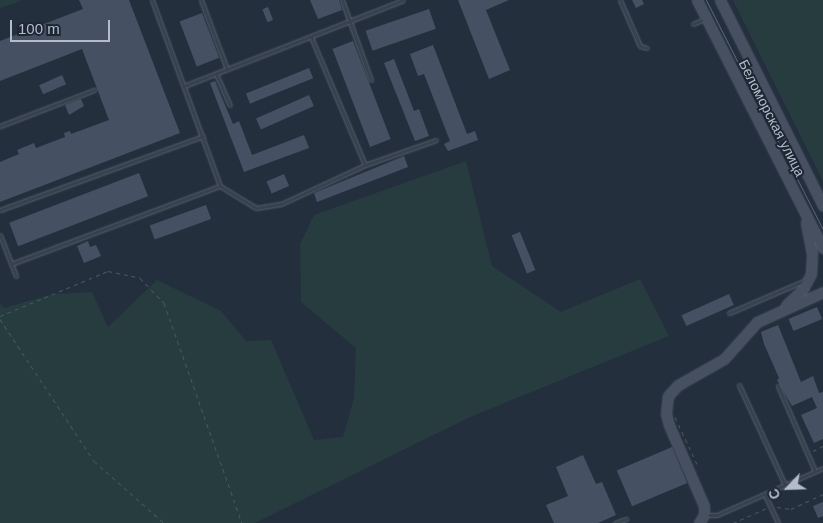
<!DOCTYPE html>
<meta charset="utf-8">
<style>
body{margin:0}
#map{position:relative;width:823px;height:523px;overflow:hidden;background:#242f3e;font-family:Helvetica,sans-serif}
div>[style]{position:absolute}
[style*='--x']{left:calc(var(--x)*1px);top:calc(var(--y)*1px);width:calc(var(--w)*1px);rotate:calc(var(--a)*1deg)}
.green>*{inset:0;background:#263c3f}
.building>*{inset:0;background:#455162;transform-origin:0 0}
.path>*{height:1px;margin-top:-0.5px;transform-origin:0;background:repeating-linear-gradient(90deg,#44595c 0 4px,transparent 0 8px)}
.roads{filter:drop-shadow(0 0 1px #565f6c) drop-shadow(0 0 1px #565f6c)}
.service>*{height:3px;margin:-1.5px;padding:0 1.5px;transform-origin:1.5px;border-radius:1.5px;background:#38414e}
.secondary>*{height:9px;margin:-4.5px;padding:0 4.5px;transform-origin:4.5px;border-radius:4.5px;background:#465061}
.tram>*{height:1px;margin:-0.5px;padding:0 0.5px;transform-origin:0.5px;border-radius:0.5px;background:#5a6575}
span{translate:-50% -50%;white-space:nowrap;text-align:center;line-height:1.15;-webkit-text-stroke:4px #1d2633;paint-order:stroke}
.street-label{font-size:14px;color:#b4bcc9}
.north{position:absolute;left:763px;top:463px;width:50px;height:50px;-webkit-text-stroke:4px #1d2633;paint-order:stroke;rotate:246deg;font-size:14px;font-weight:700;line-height:20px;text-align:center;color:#b4bcc9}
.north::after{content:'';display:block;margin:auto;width:18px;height:22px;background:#b4bcc9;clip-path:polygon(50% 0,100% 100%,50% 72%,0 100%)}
.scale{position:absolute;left:10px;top:20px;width:100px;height:22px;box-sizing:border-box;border:2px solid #b4bcc9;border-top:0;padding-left:6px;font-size:15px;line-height:18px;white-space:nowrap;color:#b4bcc9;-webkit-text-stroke:4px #1d2633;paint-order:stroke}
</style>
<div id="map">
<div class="green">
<div style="clip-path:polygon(0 0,23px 0,0 8px)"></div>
<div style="clip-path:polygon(733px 0,823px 0,823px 181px)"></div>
<div style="clip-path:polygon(466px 161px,492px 266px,561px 312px,640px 279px,669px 336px,470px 417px,255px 523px,0 523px,0 304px,4px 308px,53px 294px,92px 292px,108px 327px,157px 280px,221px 311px,246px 341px,271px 340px,314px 440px,343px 437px,354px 398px,356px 348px,301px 302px,300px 244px,314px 215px)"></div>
</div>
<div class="building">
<div style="clip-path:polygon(79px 0,129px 0,180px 133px,0 202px,0 162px,19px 154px,17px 150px,34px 143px,36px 148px,65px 137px,64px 133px,70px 131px,71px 134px,109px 120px,82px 49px,0 81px,0 41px,83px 9px)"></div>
<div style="clip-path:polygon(310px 0,339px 0,342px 10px,318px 19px)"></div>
<div style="clip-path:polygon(458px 0,509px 0,486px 10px,510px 70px,489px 79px)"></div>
<div style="clip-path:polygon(632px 0,642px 0,644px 4px,636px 8px)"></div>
<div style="left:268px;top:7px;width:14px;height:6px;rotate:69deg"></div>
<div style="left:429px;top:9px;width:21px;height:67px;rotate:71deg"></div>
<div style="left:202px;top:13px;width:48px;height:24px;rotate:69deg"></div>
<div style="left:353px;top:41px;width:105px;height:22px;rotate:69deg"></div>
<div style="clip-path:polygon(433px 45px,467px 134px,475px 131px,478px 140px,448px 151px,444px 144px,450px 141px,424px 74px,418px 76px,410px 54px)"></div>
<div style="clip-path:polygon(394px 59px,414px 111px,419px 109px,429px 136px,415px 141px,384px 63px)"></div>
<div style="left:309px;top:68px;width:11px;height:68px;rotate:68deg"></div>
<div style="left:62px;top:75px;width:10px;height:25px;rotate:66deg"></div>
<div style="clip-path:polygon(215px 81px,233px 124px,239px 121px,252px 155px,304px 135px,309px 148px,244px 172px,210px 83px)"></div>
<div style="left:309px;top:95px;width:12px;height:58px;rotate:66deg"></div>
<div style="clip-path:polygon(81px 99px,84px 106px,69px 115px,65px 105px)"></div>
<div style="clip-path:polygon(404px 156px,408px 167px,317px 202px,314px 193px)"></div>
<div style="left:139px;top:173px;width:25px;height:139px;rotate:69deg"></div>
<div style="left:284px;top:174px;width:13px;height:19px;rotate:67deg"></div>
<div style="left:206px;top:205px;width:15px;height:60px;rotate:70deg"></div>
<div style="left:520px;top:232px;width:41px;height:9px;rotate:68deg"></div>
<div style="clip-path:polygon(88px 241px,90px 247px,96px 245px,101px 256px,84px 263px,77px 246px)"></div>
<div style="left:729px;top:294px;width:12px;height:52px;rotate:66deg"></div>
<div style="left:817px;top:307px;width:13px;height:31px;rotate:67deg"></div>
<div style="clip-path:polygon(778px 325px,801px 382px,813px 376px,819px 393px,823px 392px,823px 439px,814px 443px,801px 415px,817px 408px,812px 397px,792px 406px,777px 380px,779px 378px,764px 344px,761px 332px)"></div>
<div style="left:672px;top:447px;width:39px;height:60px;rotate:67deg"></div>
<div style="clip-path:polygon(583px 455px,596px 484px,602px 482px,616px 515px,598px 523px,554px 523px,546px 505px,568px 496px,556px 467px)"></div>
<div style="clip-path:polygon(823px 502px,823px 516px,818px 518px,813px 506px)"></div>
</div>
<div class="path">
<div style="--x:0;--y:316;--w:117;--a:-22.6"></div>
<div style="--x:108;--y:271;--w:33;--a:12"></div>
<div style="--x:140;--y:278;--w:35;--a:46"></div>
<div style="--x:164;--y:303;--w:233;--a:70.5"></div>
<div style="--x:0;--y:319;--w:170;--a:56.5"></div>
<div style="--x:94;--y:461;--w:94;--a:41.5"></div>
<div style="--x:675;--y:417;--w:52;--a:64.9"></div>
<div style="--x:813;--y:451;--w:11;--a:-27"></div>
<div style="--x:777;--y:507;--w:14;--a:8"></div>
<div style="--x:791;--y:509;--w:35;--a:-25"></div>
<div style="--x:733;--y:523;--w:36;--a:-24"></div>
</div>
<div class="roads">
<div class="service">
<div style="--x:152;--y:0;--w:198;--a:69.9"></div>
<div style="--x:201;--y:0;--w:74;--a:69.4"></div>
<div style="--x:342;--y:0;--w:85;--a:70.1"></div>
<div style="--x:620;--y:0;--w:50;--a:66.5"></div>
<div style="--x:640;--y:46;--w:7;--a:16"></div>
<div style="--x:693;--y:24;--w:12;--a:-24"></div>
<div style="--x:311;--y:37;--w:139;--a:67.1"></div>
<div style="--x:216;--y:74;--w:34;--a:66"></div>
<div style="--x:184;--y:86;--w:235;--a:-21.4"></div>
<div style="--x:0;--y:126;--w:101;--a:-21"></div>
<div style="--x:0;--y:210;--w:216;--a:-20"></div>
<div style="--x:0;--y:235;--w:44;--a:68.7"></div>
<div style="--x:11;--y:264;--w:223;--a:-20.5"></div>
<div style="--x:220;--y:186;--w:42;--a:31.4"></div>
<div style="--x:256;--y:208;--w:25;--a:-9"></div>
<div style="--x:281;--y:204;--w:93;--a:-24.9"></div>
<div style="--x:365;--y:165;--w:75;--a:-19.4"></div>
<div style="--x:729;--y:313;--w:84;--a:-23.2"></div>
<div style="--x:739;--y:385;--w:110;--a:65.3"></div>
<div style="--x:778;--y:386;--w:93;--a:66.5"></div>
<div style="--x:765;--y:495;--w:31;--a:65"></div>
<div style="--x:706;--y:515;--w:11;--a:0"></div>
<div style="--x:717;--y:515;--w:116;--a:-23.9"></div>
<div style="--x:615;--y:523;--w:12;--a:-20"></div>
</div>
<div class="secondary">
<div style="--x:697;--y:0;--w:278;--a:63.1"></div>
<div style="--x:720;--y:0;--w:230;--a:63.4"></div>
<div style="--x:786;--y:305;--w:23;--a:-43"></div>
<div style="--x:803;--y:289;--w:17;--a:-62"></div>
<div style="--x:811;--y:274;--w:20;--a:-87"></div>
<div style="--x:812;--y:254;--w:32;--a:-101"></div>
<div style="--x:699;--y:523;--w:9;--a:-58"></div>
<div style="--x:704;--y:515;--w:9;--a:-90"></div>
<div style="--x:704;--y:506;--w:88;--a:-113.4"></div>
<div style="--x:669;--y:425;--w:11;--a:-105"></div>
<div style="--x:666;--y:414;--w:18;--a:-84"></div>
<div style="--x:668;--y:396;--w:15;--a:-48"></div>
<div style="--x:678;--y:385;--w:53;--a:-29.5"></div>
<div style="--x:724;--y:359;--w:50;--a:-48.3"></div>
<div style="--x:757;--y:322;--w:72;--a:-24.4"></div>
</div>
</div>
<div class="tram">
<div style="--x:706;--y:0;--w:258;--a:63"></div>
</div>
<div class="street-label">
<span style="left:772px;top:118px;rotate:63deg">Беломорская улица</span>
</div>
<div class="north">С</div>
<div class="scale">100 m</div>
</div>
